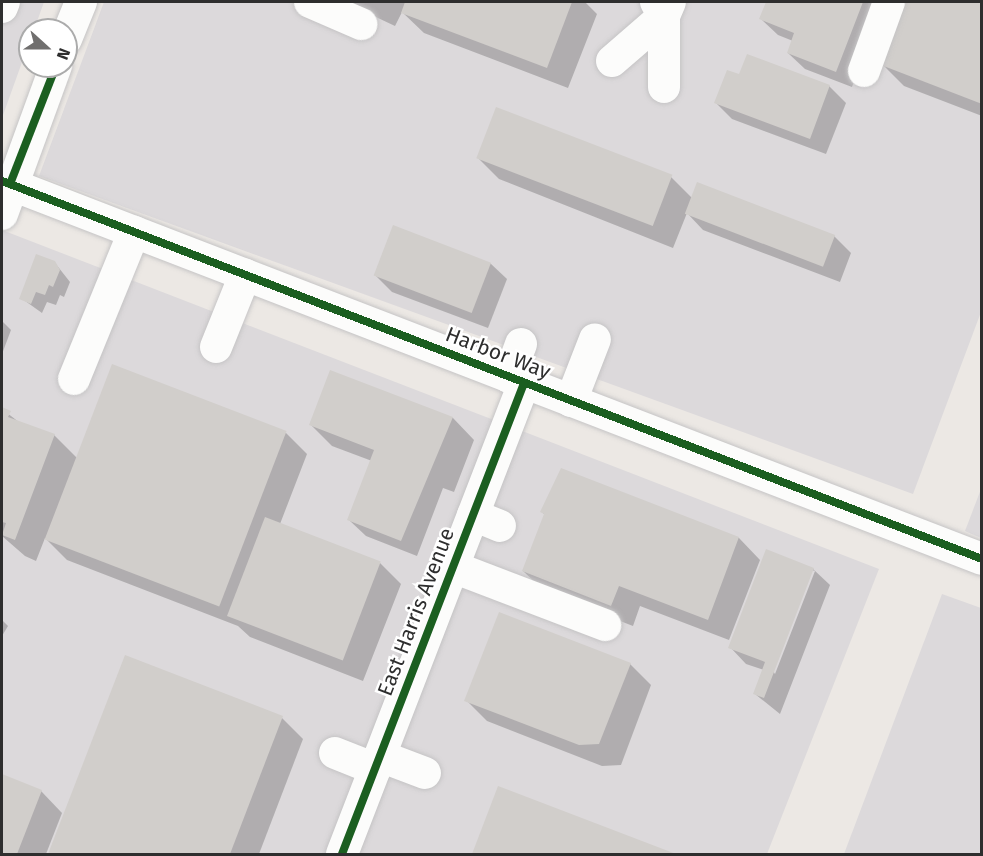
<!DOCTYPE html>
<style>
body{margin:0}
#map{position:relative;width:983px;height:856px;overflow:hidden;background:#ece8e4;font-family:"Fira Sans",sans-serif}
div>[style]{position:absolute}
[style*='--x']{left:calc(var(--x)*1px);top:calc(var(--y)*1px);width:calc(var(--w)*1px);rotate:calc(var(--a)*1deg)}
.industrial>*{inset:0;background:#dcd9db}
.shadow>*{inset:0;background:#0003}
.building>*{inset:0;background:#d1cecb;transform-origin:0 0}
.roads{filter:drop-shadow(0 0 2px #c5c4c5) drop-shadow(0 0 2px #c5c4c5)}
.minor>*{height:32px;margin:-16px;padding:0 16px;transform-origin:16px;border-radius:16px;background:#fcfcfb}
.cycleway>*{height:8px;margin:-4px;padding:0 4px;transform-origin:4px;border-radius:4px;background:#1b5e20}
span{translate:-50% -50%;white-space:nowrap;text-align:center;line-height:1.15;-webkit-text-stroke:5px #fff;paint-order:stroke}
.street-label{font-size:21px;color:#2e2e2e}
.frame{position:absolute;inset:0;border:3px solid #2e2e2e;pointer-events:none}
.north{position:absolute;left:18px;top:18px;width:60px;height:60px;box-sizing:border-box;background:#fff;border:2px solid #ababab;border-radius:50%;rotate:111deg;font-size:16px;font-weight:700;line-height:24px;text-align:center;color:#2e2e2e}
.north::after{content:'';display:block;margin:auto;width:21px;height:27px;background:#706f6e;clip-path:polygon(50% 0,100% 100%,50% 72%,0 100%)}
</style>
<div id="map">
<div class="industrial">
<div style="clip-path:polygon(2px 2px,44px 2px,34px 30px,30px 30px,30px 40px,2px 118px)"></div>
<div style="clip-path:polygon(104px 2px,981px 2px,981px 312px,913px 494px,39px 176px)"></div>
<div style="clip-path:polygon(2px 230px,879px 569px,767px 854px,2px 854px)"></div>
<div style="clip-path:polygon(981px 489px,981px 538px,965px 531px)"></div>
<div style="clip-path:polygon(942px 594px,981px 608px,981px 854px,844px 854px)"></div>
</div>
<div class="shadow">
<div style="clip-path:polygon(344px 2px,585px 2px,597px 14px,568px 88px,424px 33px,402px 12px,395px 26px)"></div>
<div style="clip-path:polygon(768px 2px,872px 2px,881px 11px,852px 87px,805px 69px,788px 53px,793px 41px,778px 35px,761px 19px)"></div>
<div style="clip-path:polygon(907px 2px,982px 2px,982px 116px,904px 86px,883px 65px)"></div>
<div style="clip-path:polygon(740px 76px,829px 86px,846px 103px,826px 154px,732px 119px,716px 103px)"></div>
<div style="clip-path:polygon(478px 158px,671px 177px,692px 198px,834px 236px,851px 253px,840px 282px,703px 230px,687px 213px,673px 248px,499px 179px)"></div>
<div style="clip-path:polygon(55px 263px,70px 282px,64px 297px,60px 295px,56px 305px,47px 302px,42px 313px,21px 298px)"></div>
<div style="clip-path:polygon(490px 263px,507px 279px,488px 328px,392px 292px,376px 276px)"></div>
<div style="clip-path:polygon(2px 321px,11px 330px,2px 354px)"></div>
<div style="clip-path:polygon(331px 372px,453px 418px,474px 440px,454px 492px,443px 488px,417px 556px,366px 536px,349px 520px,372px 461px,332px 446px,310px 424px)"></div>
<div style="clip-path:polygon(2px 409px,20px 423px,54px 435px,77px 458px,286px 433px,307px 454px,280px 524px,380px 563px,401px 584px,363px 681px,250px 637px,238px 626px,67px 560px,45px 538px,36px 561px,25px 556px,2px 536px)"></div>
<div style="clip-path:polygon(562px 470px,739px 538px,760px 560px,729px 640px,640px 606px,633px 626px,545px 592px,523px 571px,545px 515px,542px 512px)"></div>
<div style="clip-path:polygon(evenodd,767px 551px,813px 569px,830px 585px,780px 714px,755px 694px,764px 670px,746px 664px,730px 647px,767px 551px,812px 570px,815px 571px,775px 674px,773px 671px,812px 570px)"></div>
<div style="clip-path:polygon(2px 620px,8px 626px,2px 636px)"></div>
<div style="clip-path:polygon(125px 657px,282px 718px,303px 739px,259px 854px,50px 854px)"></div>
<div style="clip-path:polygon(630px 664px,651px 685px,621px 765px,602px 766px,487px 721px,466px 700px)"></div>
<div style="clip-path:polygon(2px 776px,41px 791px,62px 813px,46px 854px,2px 854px)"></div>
<div style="clip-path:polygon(499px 788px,672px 854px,474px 854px)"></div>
</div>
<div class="building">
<div style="clip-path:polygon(405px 2px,572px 2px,547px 68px,401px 13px)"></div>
<div style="clip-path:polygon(766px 2px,863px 2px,836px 72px,787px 53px,794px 33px,759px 19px)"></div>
<div style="clip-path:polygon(905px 2px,982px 2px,982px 104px,881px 65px)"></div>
<div style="clip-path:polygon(747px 54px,830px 85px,810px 139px,714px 103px,727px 70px,739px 74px)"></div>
<div style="left:496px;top:107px;width:189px;height:55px;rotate:21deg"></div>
<div style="left:697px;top:182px;width:148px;height:34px;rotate:21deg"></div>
<div style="left:393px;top:225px;width:105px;height:54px;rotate:21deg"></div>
<div style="clip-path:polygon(36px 254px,55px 261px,60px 270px,53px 287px,49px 285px,45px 295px,36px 292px,31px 304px,19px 299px)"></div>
<div style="left:112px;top:364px;width:187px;height:188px;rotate:21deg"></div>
<div style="clip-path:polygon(330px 370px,453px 417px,401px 541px,347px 520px,374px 450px,309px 425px)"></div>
<div style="clip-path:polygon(2px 407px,11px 411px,8px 417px,55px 434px,15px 540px,2px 535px,6px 523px,2px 522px)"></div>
<div style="clip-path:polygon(561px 468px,739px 537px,708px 620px,619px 586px,611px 606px,522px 571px,544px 514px,540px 512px)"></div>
<div style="left:265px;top:517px;width:124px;height:106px;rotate:21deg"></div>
<div style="clip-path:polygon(766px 549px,814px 568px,764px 698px,753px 694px,765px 662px,728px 648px)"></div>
<div style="clip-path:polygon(499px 612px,631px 663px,599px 744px,579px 745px,464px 701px)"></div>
<div style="clip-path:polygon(125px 655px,283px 716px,230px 854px,48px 854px)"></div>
<div style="clip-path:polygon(2px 774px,42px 790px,17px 854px,2px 854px)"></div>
<div style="clip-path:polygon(498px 786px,676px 854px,472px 854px)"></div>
</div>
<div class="roads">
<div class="minor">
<div style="--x:310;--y:2;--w:56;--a:23.3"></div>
<div style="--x:656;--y:2;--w:16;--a:60"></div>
<div style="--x:664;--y:16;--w:71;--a:90"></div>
<div style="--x:2;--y:7;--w:5;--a:-68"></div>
<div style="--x:66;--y:39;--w:40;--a:-68"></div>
<div style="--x:612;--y:61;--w:69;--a:-40.9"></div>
<div style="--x:664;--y:16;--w:15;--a:-67"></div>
<div style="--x:864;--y:71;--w:73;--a:-70.1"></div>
<div style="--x:2;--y:181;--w:1050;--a:21.09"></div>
<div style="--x:2;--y:214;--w:158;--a:-70"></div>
<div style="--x:216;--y:347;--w:78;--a:-68.1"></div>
<div style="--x:509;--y:377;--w:35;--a:-70"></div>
<div style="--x:74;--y:379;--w:159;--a:-67.8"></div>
<div style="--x:571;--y:401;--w:66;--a:-68.8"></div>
<div style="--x:473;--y:515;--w:29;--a:22"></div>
<div style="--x:453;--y:567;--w:163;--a:20.9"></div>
<div style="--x:335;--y:753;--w:43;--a:21.8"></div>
<div style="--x:380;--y:756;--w:48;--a:20.7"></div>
<div style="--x:342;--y:854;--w:505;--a:-68.87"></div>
</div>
</div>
<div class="cycleway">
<div style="--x:2;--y:181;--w:1050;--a:21.09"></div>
<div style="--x:10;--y:184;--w:127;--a:-68.7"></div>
<div style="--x:342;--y:854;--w:505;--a:-68.87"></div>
</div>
<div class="street-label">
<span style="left:498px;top:353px;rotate:21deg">Harbor Way</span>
<span style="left:416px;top:612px;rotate:-69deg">East Harris Avenue</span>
</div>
<div class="frame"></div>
<div class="north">N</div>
</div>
